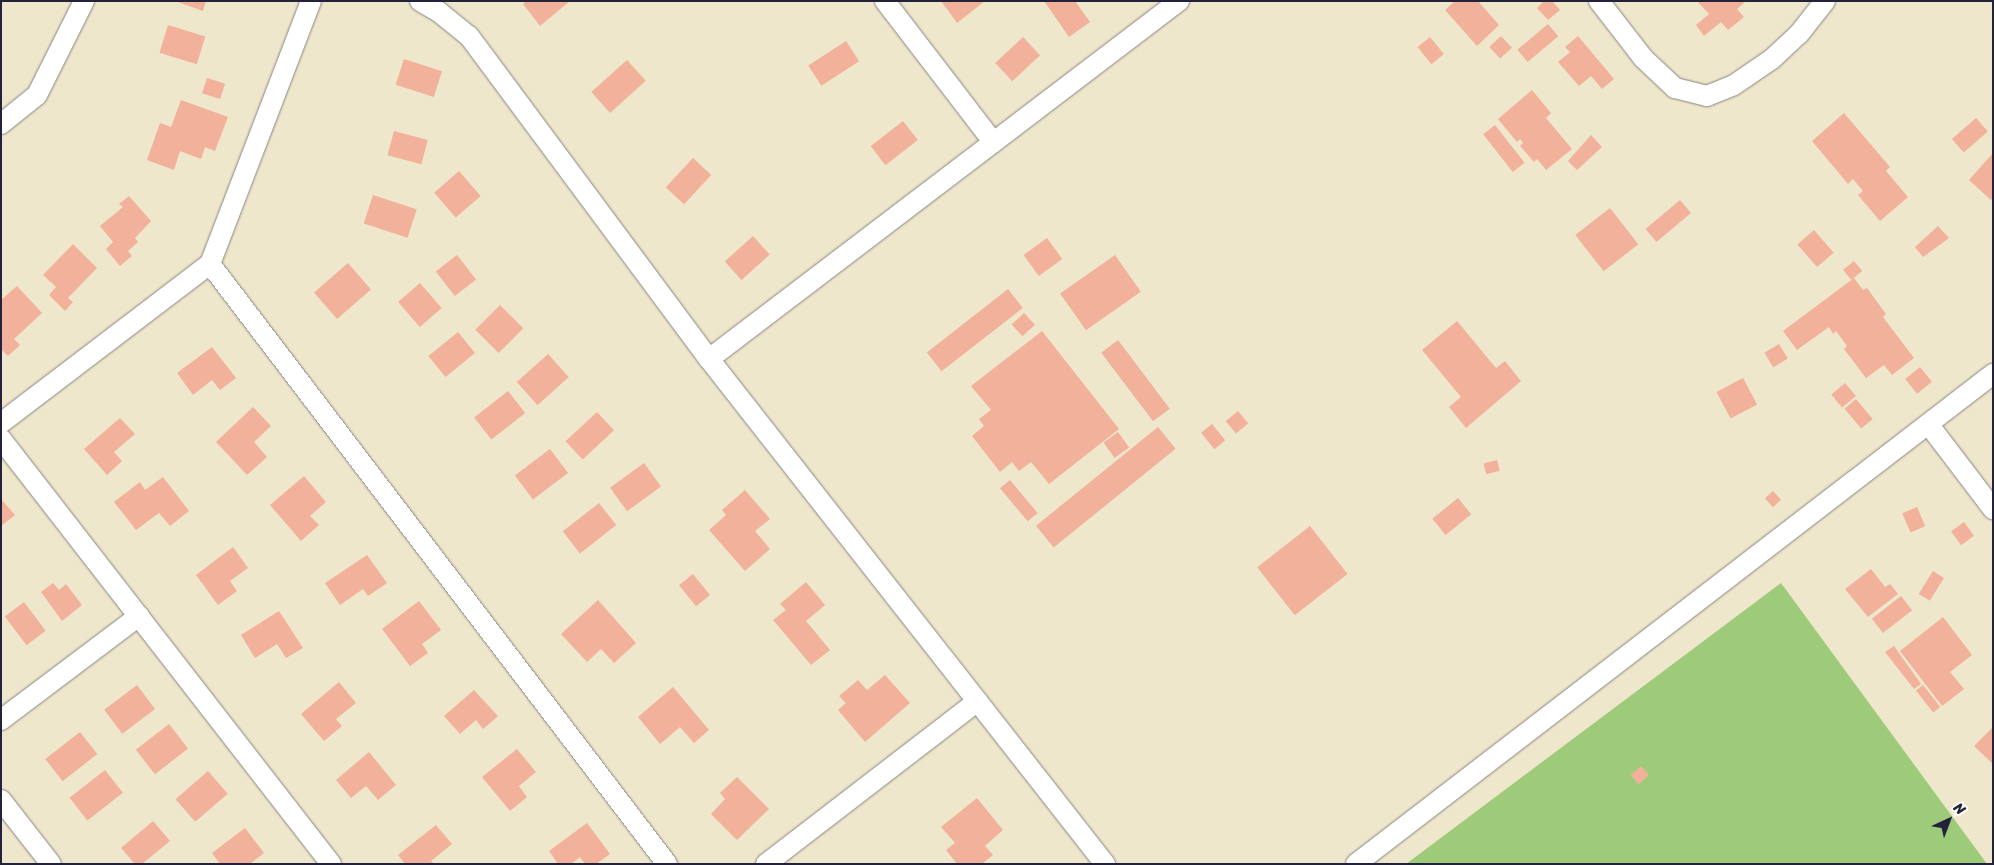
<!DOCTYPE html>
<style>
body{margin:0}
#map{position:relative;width:1994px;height:865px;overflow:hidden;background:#efe7cb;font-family:Sriracha,sans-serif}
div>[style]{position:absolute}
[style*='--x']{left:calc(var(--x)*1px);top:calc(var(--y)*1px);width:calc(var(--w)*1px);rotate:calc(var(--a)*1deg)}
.green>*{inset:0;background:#9ecb79}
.building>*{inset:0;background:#f1b19a;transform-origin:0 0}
.roads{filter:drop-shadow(0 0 1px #888483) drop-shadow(0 0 1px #888483)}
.street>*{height:20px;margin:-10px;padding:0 10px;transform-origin:10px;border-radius:10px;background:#fff}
span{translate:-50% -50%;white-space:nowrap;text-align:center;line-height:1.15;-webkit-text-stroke:4px #fdfcf7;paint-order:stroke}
.frame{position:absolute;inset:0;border:2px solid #22223b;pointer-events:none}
.north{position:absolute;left:1924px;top:795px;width:50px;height:50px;-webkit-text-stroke:4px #fdfcf7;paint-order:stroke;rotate:43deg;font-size:14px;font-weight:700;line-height:20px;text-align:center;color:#22223b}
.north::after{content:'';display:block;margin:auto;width:18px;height:22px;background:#22223b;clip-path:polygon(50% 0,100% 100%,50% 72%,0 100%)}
</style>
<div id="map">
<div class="green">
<div style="clip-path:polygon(1781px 583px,1987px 864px,1406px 864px)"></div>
</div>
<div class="building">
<div style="clip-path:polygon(175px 1px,206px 1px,203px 11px)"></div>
<div style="clip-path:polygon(526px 1px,570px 1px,540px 26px,523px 4px)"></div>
<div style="clip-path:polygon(941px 1px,985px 1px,957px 23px)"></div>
<div style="clip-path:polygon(1044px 1px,1075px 1px,1090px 22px,1069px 37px)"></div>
<div style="clip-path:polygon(1455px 1px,1478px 1px,1499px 25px,1477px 46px,1445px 10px)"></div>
<div style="clip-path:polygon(1544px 1px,1552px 1px,1560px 10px,1548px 20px,1537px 8px)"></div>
<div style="clip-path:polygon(1697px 1px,1746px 1px,1737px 9px,1744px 17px,1728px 30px,1721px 22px,1704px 36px,1696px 25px,1709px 14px)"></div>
<div style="left:1548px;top:24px;width:16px;height:40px;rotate:50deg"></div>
<div style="left:168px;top:25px;width:39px;height:29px;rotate:17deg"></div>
<div style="left:1501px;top:36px;width:16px;height:16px;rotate:47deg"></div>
<div style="clip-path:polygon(1578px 36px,1614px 79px,1602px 89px,1591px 76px,1579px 86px,1558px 62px,1570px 52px,1565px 47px)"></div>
<div style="left:1023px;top:37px;width:25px;height:38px;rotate:47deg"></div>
<div style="left:1430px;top:37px;width:22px;height:16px;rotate:51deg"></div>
<div style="left:846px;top:41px;width:24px;height:45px;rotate:57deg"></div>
<div style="left:404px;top:59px;width:40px;height:27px;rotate:18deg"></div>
<div style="left:627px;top:60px;width:28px;height:48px;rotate:48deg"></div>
<div style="left:207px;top:78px;width:19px;height:16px;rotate:18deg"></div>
<div style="clip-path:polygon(1532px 90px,1551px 113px,1546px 118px,1572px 149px,1546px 170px,1537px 159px,1534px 162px,1520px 146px,1523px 143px,1520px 139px,1517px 142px,1498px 119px)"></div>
<div style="clip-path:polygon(181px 100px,228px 117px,215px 151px,205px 147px,201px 159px,180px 151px,174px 170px,147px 160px,160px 123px,171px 127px)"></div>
<div style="clip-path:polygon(1844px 113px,1890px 167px,1886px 171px,1908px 197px,1880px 221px,1858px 195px,1863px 191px,1853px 179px,1848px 184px,1812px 141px)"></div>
<div style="left:1976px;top:118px;width:18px;height:32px;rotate:49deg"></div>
<div style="left:903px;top:121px;width:24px;height:41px;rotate:52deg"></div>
<div style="left:1495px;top:125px;width:48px;height:15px;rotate:52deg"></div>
<div style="left:394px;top:131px;width:35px;height:25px;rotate:15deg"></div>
<div style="clip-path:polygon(1591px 135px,1602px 147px,1577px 170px,1568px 161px)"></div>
<div style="clip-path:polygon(1993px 153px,1993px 198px,1991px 200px,1969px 180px)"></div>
<div style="left:693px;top:158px;width:25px;height:40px;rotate:43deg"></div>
<div style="left:459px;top:171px;width:33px;height:33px;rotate:49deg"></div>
<div style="left:373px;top:195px;width:46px;height:30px;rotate:18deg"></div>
<div style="clip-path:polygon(129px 196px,151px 221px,135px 238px,138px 242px,128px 251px,132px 256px,120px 266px,106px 249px,113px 242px,100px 226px,123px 207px,119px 204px)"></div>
<div style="left:1680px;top:200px;width:17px;height:45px;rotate:50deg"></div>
<div style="left:1610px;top:208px;width:46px;height:44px;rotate:52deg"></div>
<div style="clip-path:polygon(1938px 226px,1949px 238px,1923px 257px,1915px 247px)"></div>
<div style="left:1814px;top:230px;width:30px;height:22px;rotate:49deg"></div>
<div style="left:753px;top:236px;width:25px;height:38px;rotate:48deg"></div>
<div style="left:1047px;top:238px;width:26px;height:29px;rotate:54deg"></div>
<div style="clip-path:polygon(73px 244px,97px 268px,68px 298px,73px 302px,65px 311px,49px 295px,56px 287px,43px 275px)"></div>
<div style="left:457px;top:255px;width:31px;height:27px;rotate:52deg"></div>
<div style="left:1115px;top:255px;width:45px;height:67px;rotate:55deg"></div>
<div style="left:1854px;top:261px;width:13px;height:14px;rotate:51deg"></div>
<div style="left:348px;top:263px;width:35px;height:45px;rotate:49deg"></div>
<div style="clip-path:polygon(1854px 278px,1863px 290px,1867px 288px,1886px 314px,1883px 317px,1914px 358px,1892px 375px,1884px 365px,1866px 378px,1844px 349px,1847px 346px,1836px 331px,1833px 334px,1829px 327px,1797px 350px,1783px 331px)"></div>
<div style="left:420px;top:283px;width:33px;height:29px;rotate:49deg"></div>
<div style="clip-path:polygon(17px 286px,42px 313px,14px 339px,20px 345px,8px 356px,1px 349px,1px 300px)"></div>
<div style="left:1008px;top:289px;width:24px;height:103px;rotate:52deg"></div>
<div style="left:500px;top:305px;width:33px;height:35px;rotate:45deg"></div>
<div style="left:1024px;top:313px;width:16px;height:17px;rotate:47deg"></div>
<div style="clip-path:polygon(1457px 321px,1496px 368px,1505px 361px,1521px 381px,1466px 428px,1449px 407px,1461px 397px,1422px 350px)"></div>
<div style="clip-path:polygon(1042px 331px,1119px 429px,1049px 484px,1031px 462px,1019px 471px,1012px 462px,1000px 472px,972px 436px,984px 426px,979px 419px,991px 410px,971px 386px)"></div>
<div style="left:458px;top:332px;width:27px;height:38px;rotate:51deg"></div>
<div style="left:1118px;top:340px;width:86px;height:21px;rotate:53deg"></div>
<div style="left:1779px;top:344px;width:17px;height:17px;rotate:59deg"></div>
<div style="clip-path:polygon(212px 347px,236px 378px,220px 390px,212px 380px,193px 395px,177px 373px)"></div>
<div style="left:548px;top:354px;width:31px;height:42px;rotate:48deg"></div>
<div style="left:1920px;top:367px;width:19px;height:19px;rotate:51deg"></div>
<div style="left:1743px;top:378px;width:30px;height:30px;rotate:62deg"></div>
<div style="left:1845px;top:383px;width:17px;height:18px;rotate:50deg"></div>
<div style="left:508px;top:391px;width:28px;height:43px;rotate:52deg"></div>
<div style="left:1856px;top:399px;width:26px;height:15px;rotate:50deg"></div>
<div style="clip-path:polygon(253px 407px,271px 426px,254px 442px,267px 457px,247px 475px,216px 442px)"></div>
<div style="left:1238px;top:411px;width:16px;height:16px;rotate:50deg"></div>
<div style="left:597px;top:412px;width:25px;height:43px;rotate:47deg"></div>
<div style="clip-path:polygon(120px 418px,135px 434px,114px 452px,122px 461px,107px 475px,84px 449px)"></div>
<div style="left:1212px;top:424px;width:21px;height:14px;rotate:51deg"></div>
<div style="left:1158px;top:427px;width:28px;height:157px;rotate:51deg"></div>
<div style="left:1118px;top:432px;width:19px;height:18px;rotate:54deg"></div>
<div style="left:550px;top:449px;width:30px;height:44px;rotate:53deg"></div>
<div style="left:1497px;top:460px;width:11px;height:14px;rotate:75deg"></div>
<div style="left:644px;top:463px;width:29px;height:42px;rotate:54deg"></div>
<div style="clip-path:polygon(304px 476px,326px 502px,310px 516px,319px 525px,301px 541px,270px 505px)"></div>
<div style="clip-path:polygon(163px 477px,189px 511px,170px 526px,159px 513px,136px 530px,114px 502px,140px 482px,145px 490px)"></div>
<div style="left:1010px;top:480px;width:43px;height:13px;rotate:50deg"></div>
<div style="clip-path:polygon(745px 490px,770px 519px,755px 531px,770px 549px,745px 571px,709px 530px,726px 515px,722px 510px)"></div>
<div style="left:1773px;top:491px;width:12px;height:11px;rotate:48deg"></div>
<div style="left:1458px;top:498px;width:21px;height:33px;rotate:51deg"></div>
<div style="clip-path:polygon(1px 499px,15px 515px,1px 526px)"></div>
<div style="left:599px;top:503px;width:28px;height:46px;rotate:52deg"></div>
<div style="left:1917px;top:507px;width:21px;height:16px;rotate:67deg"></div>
<div style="left:1964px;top:522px;width:17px;height:16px;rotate:54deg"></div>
<div style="left:1310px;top:526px;width:61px;height:67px;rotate:52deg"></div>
<div style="clip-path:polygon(233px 547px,248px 568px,230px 581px,237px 591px,218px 605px,196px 575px)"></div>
<div style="clip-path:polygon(367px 555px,387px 583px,368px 596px,363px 589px,340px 605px,325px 583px)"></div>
<div style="clip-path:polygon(1871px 569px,1885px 587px,1890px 584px,1898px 594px,1868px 617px,1845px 589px)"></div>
<div style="left:1933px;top:571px;width:13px;height:27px;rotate:32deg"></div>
<div style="left:693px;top:574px;width:27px;height:18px;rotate:51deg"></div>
<div style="clip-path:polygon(806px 582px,825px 605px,806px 621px,830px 650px,811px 665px,773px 620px,786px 610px,780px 604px)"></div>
<div style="clip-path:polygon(53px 583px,59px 590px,66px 584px,82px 605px,62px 621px,41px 592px)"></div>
<div style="left:1901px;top:596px;width:18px;height:37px;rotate:52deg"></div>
<div style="clip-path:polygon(598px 600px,636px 643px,614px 663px,601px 649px,587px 662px,561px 634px)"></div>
<div style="clip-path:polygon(419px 601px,441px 630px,422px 644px,428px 653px,410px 666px,382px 629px)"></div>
<div style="left:24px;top:602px;width:36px;height:24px;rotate:53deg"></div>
<div style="clip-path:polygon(279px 611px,303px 648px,286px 658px,277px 644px,255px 658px,241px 635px)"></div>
<div style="clip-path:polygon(1943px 617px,1972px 655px,1950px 672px,1964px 689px,1942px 706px,1900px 651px)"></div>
<div style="clip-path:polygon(1894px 646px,1921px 684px,1914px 689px,1885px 652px)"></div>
<div style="clip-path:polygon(885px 675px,910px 703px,865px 742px,838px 710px,846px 703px,839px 696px,858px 680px,867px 690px)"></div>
<div style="clip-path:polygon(339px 682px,356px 703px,336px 719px,342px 726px,324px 741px,301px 714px)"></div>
<div style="left:137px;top:685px;width:30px;height:41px;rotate:53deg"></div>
<div style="left:1923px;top:685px;width:28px;height:9px;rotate:52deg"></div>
<div style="clip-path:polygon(673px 687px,709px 730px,694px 743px,680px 727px,660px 744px,638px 717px)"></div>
<div style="clip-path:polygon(474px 690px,498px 716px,483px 729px,476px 720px,460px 734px,444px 716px)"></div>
<div style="left:169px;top:724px;width:31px;height:42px;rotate:52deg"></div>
<div style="clip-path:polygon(1993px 727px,1993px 764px,1974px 746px)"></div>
<div style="left:80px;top:732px;width:28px;height:44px;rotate:52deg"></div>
<div style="clip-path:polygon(517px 749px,536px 772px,519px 786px,527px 797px,510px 811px,482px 777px)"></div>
<div style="clip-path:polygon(369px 752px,396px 785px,378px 800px,366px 786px,351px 798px,336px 780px)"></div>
<div style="left:1641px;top:766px;width:12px;height:14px;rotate:48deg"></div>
<div style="left:105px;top:770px;width:29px;height:45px;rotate:52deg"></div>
<div style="left:208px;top:771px;width:30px;height:43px;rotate:49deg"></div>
<div style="clip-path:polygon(737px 777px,769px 809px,737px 840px,711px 814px,725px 799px,720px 793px)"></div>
<div style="clip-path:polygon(977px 798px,1003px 830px,985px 846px,993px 855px,982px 864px,957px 864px,946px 850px,955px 843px,941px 827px)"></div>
<div style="clip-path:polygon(153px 821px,170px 841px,142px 864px,135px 864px,121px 848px)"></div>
<div style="clip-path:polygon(587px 823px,610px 854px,596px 864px,585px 864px,580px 857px,571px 864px,558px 864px,549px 851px)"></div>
<div style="clip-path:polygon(436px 825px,452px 844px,431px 861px,434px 864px,405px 864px,398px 855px)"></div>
<div style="clip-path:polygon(245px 828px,264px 853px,250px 864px,220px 864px,212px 853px)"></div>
</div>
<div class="roads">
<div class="street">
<div style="--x:311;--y:1;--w:282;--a:111"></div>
<div style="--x:210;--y:264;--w:754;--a:52.7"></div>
<div style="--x:420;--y:1;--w:22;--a:30"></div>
<div style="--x:439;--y:12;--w:38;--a:39"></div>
<div style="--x:469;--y:36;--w:402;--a:53.4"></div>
<div style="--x:709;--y:359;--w:642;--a:51.9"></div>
<div style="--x:885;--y:1;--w:178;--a:52.5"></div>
<div style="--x:1599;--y:1;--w:72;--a:52.3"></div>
<div style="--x:1643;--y:58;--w:44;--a:43.2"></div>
<div style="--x:1675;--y:88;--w:33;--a:14"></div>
<div style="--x:1707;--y:96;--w:29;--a:-22"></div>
<div style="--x:1734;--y:85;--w:46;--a:-34.4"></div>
<div style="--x:1772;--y:59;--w:37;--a:-43"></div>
<div style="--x:1799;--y:34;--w:42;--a:-51.8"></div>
<div style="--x:1;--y:124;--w:46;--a:-38.9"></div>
<div style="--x:37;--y:95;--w:105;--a:-63.4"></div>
<div style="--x:709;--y:359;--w:591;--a:-37.3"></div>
<div style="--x:1;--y:423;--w:263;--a:-37.3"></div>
<div style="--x:1929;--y:425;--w:106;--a:52.7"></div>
<div style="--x:1;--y:439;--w:538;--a:52.17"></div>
<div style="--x:1;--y:720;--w:173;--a:-37"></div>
<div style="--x:1;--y:800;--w:81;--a:52"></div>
<div style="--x:766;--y:864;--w:267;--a:-37.6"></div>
<div style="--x:1356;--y:864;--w:804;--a:-37.57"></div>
</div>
</div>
<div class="frame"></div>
<div class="north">N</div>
</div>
